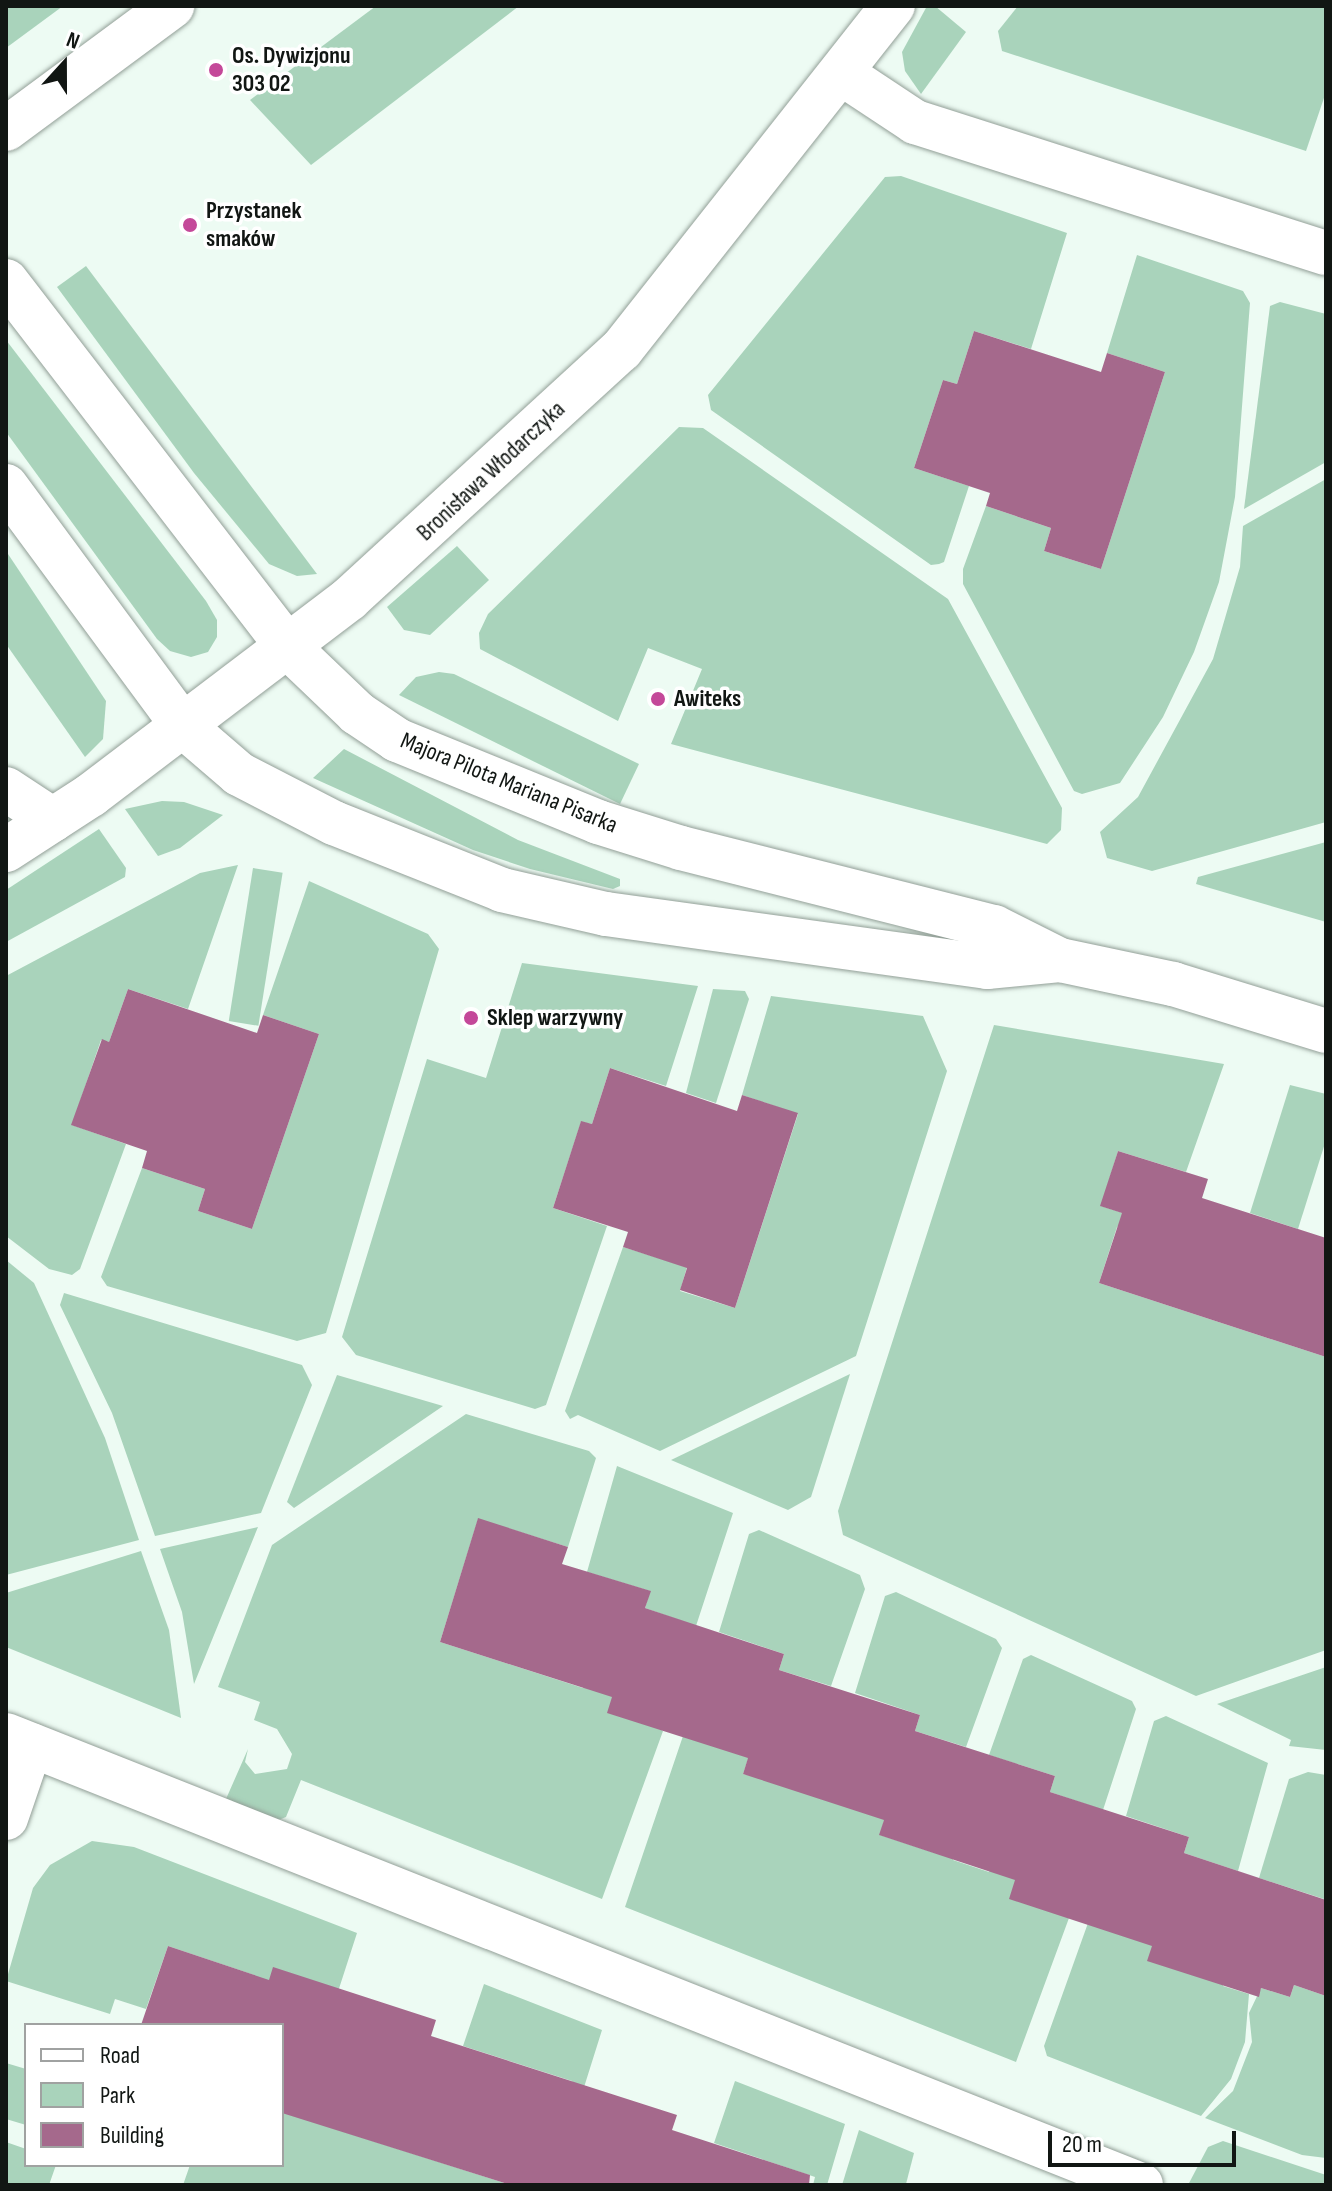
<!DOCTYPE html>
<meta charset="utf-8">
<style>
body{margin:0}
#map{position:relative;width:1332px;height:2191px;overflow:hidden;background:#edfbf3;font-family:"Sofia Sans Condensed",sans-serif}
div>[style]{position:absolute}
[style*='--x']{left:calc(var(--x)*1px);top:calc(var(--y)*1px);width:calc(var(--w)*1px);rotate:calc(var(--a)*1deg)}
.green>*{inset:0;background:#a9d3bb;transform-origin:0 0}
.building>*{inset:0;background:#a5698c}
.roads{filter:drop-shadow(0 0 2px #929f97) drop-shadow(0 0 2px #929f97)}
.minor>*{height:44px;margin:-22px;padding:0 22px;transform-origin:22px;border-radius:22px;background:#fff}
.major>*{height:44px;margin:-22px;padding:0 22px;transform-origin:22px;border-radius:22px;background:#fff}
.dots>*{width:22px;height:22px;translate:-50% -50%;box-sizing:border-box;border:4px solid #fff;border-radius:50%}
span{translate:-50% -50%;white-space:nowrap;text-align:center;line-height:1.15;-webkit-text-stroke:7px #fff;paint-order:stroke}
.poi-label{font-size:24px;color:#111613;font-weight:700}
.left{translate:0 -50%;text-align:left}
.street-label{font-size:24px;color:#111613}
.frame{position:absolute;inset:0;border:8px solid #111613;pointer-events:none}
.legend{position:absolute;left:24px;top:2023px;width:260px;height:144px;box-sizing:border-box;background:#fff;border:2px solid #a0a2a1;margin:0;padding:10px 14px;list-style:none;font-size:24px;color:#111613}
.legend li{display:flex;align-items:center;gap:16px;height:40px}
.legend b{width:40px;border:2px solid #a0a2a1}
.north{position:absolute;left:24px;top:24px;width:80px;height:80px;-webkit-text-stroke:6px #fff;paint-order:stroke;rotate:21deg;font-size:22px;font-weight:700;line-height:32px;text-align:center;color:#111613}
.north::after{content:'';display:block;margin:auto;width:28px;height:36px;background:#111613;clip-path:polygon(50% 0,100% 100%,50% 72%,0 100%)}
.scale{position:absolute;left:1048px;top:2131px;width:188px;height:36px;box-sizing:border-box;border:4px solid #111613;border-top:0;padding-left:10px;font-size:24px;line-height:28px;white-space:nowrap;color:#111613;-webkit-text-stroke:6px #fff;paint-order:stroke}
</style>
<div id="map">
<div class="green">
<div style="clip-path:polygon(6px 6px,63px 6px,6px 48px)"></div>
<div style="clip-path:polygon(376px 6px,519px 6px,311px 165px,250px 100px)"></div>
<div style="clip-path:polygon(927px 6px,935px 6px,966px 32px,921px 94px,905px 71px,902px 52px)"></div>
<div style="clip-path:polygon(1018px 6px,1326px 6px,1326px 92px,1306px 151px,1002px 51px,998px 31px)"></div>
<div style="clip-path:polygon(901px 176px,1067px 233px,1031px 349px,974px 331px,957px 384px,943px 380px,914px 468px,969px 486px,944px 562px,939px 564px,931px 565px,711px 410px,708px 395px,885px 177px)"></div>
<div style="clip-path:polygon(1137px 255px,1243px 291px,1250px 303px,1235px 497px,1219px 582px,1194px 652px,1163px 717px,1120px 783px,1082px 794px,1074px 791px,963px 584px,963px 569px,986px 506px,1051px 528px,1044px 551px,1101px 569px,1165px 372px,1107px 353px)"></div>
<div style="clip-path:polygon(86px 266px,317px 574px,297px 576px,269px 564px,194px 473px,57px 287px)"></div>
<div style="clip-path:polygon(1280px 302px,1326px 314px,1326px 462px,1244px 509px,1270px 306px)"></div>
<div style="clip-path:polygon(6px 340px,206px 601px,217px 620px,217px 637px,208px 652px,191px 657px,170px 651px,157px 639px,6px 432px)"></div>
<div style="clip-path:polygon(679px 427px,703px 428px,948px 599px,1062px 808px,1061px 830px,1047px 844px,671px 744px,702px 669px,648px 648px,618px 721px,480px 649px,479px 633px,488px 614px)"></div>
<div style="clip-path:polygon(1326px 479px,1326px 822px,1152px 871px,1107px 858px,1100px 832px,1138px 797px,1213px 659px,1240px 567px,1243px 526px)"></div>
<div style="clip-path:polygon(457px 546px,489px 580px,430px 635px,404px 630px,387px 607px)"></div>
<div style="clip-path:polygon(6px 551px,106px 701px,103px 739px,85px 757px,6px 644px)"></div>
<div style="clip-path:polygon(439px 672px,454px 674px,639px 764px,620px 804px,399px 695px,416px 677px)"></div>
<div style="clip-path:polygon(344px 749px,518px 840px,620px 879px,620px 886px,613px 889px,530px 869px,473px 850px,313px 778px)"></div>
<div style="clip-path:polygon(162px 801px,184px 802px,223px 815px,180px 848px,158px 856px,125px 809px)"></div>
<div style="clip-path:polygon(99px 829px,126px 868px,125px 877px,6px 942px,6px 890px)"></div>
<div style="clip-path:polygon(1326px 842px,1326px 922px,1196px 884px,1198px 877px)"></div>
<div style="clip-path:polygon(238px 865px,188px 1009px,128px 989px,109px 1042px,101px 1040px,72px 1125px,126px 1144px,80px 1269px,72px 1275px,49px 1269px,6px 1236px,6px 976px,200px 873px)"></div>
<div style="left:253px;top:868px;width:30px;height:155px;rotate:9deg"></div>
<div style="clip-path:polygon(309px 881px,428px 934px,439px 949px,326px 1333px,297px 1341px,107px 1286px,101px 1277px,142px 1168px,205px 1189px,198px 1211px,252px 1229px,319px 1034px,263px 1015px)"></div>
<div style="clip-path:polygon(522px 963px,698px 986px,666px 1086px,610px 1068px,592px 1124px,581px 1122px,553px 1208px,607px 1226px,546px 1405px,535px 1409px,356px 1355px,342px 1337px,427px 1059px,486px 1078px)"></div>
<div style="clip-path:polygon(713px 989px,745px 991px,749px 999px,716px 1103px,686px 1093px)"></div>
<div style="clip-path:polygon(771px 996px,923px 1016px,947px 1071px,856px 1356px,660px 1451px,578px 1415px,570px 1419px,565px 1411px,623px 1247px,687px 1267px,680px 1291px,735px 1308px,798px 1114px,742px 1095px)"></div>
<div style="clip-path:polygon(994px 1025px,1224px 1064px,1186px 1172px,1118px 1151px,1101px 1206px,1132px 1216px,1117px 1227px,1099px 1283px,1326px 1357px,1326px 1650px,1196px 1696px,843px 1535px,838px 1511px)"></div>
<div style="clip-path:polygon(1290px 1085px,1326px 1094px,1326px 1140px,1298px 1229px,1250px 1213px)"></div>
<div style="clip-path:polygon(6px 1260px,34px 1283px,105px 1438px,139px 1540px,6px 1575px)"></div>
<div style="clip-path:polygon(64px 1293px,302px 1365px,312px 1385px,261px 1513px,155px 1536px,112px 1413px,60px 1305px)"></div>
<div style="clip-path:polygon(850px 1374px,811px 1497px,788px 1510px,671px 1460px)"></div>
<div style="clip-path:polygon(337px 1375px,443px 1406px,294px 1508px,287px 1502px)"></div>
<div style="clip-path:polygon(466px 1414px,589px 1451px,596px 1458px,568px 1547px,478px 1519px,440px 1642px,583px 1688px,587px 1677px,663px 1731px,602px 1899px,301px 1780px,286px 1817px,276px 1821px,226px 1799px,248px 1749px,245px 1762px,255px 1774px,287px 1769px,292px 1754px,277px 1729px,254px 1720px,260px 1702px,218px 1687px,272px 1545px)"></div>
<div style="clip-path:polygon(617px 1466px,733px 1513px,696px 1626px,645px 1608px,650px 1591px,587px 1572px)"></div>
<div style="clip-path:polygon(258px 1527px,194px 1684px,182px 1612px,160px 1549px)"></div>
<div style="clip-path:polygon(759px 1530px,860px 1575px,865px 1589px,831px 1686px,779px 1670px,784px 1654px,719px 1632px,749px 1534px)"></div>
<div style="clip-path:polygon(141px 1551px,169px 1630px,181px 1718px,6px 1647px,6px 1593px)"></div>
<div style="clip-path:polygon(896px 1592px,996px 1639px,1002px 1648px,966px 1747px,915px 1731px,920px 1715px,855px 1693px,885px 1596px)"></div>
<div style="clip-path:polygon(1031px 1655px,1132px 1701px,1136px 1709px,1103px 1810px,1050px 1792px,1055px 1776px,989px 1755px,1023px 1659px)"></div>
<div style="clip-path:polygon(1326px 1667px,1326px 1750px,1289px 1746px,1291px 1740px,1217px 1704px)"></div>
<div style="clip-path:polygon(1166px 1716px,1268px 1763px,1238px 1871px,1184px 1853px,1189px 1837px,1126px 1816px,1154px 1721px)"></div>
<div style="clip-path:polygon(683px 1736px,752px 1747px,743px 1774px,888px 1807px,880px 1835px,935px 1853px,957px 1843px,953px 1860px,989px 1872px,992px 1863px,1069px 1918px,1016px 2062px,625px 1907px)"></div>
<div style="clip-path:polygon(1308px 1772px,1326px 1775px,1324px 1899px,1259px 1878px,1289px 1779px)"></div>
<div style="clip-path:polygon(92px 1841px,134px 1847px,357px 1933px,334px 2004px,265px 1995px,254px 1975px,168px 1946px,146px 2009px,115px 1999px,110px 2014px,6px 1981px,33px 1888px,50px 1865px)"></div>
<div style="clip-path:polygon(1088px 1923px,1228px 1969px,1223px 1986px,1249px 1994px,1245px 2042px,1231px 2079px,1201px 2116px,1047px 2056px,1044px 2046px)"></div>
<div style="clip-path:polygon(484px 1984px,602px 2030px,580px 2100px,572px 2081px,463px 2046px)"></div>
<div style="clip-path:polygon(1294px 1985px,1326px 1996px,1326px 2158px,1302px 2155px,1205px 2118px,1233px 2091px,1252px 2042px,1249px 2013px,1261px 1988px,1290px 1997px)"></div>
<div style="clip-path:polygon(6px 2063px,26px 2069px,26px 2125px,6px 2119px)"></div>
<div style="clip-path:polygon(735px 2081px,845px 2124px,827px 2185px,813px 2185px,815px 2177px,714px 2143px)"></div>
<div style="clip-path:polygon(282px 2093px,285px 2113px,511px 2185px,183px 2185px,190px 2165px,282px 2165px)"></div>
<div style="clip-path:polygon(859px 2130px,914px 2153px,906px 2184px,842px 2185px)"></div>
<div style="clip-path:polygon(1223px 2141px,1326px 2175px,1326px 2185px,1188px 2185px,1208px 2147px)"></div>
<div style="clip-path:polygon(6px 2142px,26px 2149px,26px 2165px,56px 2165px,49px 2185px,6px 2185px)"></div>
</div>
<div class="building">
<div style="clip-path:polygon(974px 331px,1101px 372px,1107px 353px,1165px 372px,1101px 569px,1044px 551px,1051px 528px,986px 506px,990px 493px,914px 468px,943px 380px,957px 384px)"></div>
<div style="clip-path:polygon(128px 989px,257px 1033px,263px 1015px,319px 1034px,252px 1229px,198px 1211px,205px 1189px,142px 1168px,147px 1151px,71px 1125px,102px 1039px,109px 1042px)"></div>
<div style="clip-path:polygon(610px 1068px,737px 1111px,742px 1095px,798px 1113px,735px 1308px,680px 1290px,687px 1268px,623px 1247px,628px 1232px,553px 1208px,581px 1121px,592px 1124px)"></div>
<div style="clip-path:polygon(1118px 1151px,1208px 1179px,1202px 1198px,1326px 1238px,1326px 1357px,1099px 1283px,1122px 1213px,1100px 1206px)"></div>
<div style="clip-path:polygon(478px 1518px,568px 1547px,562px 1564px,651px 1591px,645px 1608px,784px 1654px,779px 1670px,920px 1715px,915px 1731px,1055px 1776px,1050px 1792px,1189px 1837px,1184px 1853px,1326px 1900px,1326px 1996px,1294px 1985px,1290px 1997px,1261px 1988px,1259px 1997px,1147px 1961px,1152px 1946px,1009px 1899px,1015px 1880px,879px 1835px,884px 1820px,743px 1774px,748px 1758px,607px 1713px,612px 1697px,440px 1642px)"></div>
<div style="clip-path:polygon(168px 1946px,269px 1980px,273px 1967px,436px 2020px,431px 2036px,677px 2115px,672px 2130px,810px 2175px,809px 2185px,511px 2185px,282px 2113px,282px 2025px,141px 2025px)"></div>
</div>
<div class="roads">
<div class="minor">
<div style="--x:841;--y:73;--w:89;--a:33.5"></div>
<div style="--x:915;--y:122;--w:431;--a:17.7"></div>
<div style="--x:6;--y:281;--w:461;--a:52.4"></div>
<div style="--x:287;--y:646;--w:97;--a:43.7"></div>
<div style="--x:357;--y:713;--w:48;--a:34"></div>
<div style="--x:397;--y:740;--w:217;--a:22.2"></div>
<div style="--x:598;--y:822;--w:87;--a:17.4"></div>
<div style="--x:681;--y:848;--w:323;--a:14.2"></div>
<div style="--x:994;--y:927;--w:74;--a:26.6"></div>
<div style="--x:1060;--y:960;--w:116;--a:12"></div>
<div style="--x:1173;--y:984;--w:160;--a:17.1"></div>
<div style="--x:6;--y:486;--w:297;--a:53.6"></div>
<div style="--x:182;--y:725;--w:75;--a:40.7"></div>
<div style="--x:239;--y:774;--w:107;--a:27.3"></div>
<div style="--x:334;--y:823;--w:181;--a:21.7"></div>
<div style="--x:502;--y:890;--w:107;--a:13"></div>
<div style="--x:606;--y:914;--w:385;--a:7.9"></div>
<div style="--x:987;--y:967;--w:73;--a:-5.5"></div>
<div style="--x:6;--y:789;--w:56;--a:33.4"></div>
<div style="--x:6;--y:850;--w:101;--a:-32.9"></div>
<div style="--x:91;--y:795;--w:324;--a:-37.2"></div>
<div style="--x:349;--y:599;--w:369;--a:-42.5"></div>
<div style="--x:621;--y:350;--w:439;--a:-51.7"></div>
<div style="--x:6;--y:1735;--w:1221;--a:21.63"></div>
<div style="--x:6;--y:1818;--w:77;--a:-71.1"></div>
</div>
<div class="major">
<div style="--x:6;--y:129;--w:207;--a:-36.5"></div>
</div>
</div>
<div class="dots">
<div style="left:216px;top:70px;background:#c44899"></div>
<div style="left:190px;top:225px;background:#c44899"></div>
<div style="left:658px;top:699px;background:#c44899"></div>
<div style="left:471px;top:1018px;background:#c44899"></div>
</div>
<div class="poi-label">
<span class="left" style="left:232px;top:70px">Os. Dywizjonu<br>303 02</span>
<span class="left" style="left:206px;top:225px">Przystanek<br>smaków</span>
<span class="left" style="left:674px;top:699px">Awiteks</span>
<span class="left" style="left:487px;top:1018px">Sklep warzywny</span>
</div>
<div class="street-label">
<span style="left:491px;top:471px;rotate:-43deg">Bronisława Włodarczyka</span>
<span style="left:509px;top:783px;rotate:22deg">Majora Pilota Mariana Pisarka</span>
</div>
<div class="frame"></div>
<ul class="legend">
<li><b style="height:10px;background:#fff"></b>Road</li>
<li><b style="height:22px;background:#a9d3bb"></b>Park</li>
<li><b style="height:22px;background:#a5698c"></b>Building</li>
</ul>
<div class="north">N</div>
<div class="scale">20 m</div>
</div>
